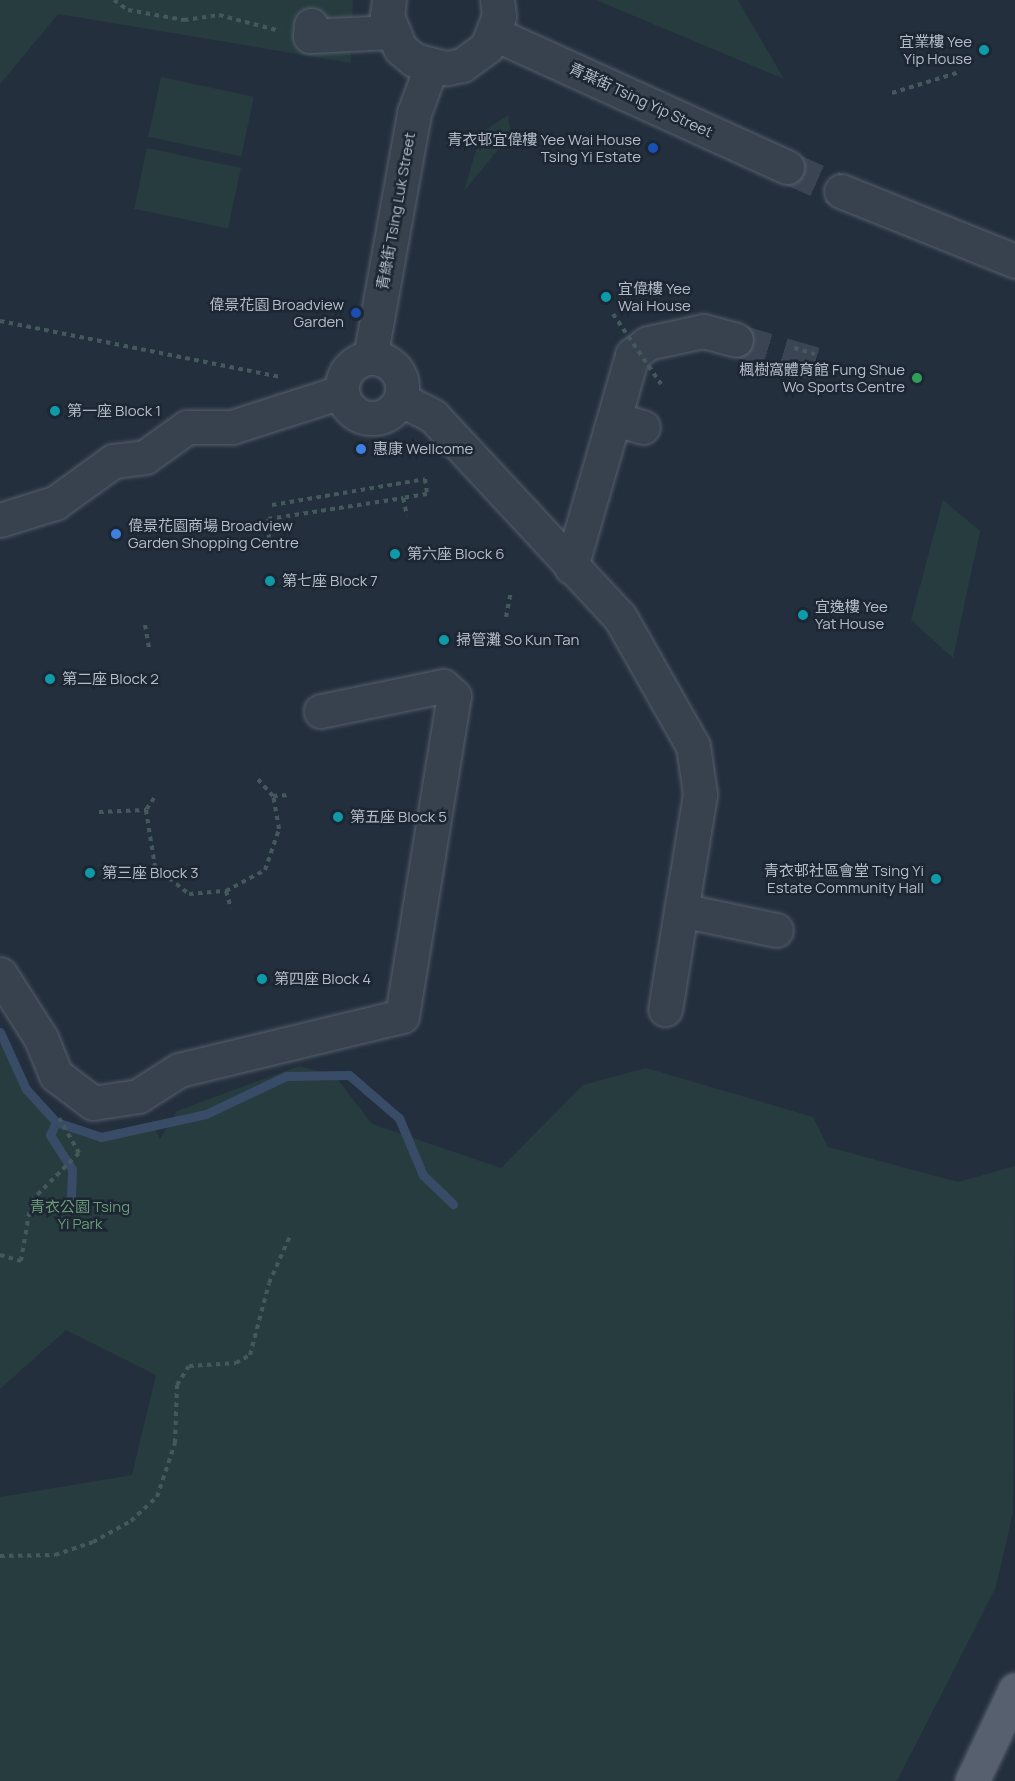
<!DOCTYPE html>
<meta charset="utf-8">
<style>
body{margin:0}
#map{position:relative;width:1015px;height:1781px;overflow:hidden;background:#242f3e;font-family:Manrope,"Noto Sans TC",sans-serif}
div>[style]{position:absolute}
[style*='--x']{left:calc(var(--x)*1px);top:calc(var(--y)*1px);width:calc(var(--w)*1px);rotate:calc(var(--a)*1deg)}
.green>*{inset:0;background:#263c3f;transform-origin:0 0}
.stream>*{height:9px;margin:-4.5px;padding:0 4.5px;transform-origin:4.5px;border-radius:4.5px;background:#394c67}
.minor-tunnel>*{height:33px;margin-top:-16.5px;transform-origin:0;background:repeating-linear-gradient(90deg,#3a4453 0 33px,transparent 0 49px)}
.path>*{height:4px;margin-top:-2px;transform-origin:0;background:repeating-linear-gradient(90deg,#44595c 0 4.5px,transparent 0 9px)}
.roads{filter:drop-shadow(0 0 2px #565f6c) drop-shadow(0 0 2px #565f6c)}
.minor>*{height:33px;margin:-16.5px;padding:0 16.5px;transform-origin:16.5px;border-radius:16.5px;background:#38414e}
.minor>.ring{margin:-16.5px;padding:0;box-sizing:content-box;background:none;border:33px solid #38414e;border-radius:50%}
.major>*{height:33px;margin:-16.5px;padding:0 16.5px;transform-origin:16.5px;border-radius:16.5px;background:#56606e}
.path-bridge>*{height:4px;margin-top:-2px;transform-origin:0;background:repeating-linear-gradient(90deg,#44595c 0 4.5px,transparent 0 9px)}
.dots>*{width:16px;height:16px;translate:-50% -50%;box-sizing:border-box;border:3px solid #1d2633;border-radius:50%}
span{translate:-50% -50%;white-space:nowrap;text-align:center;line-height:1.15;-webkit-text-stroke:5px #1d2633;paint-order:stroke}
.poi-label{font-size:15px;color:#b4bcc9}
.right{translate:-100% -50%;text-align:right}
.left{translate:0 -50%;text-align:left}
.street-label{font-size:15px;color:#b4bcc9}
.park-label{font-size:15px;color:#6b9a76}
</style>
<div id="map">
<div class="green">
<div style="clip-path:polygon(0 0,353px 0,351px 63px,58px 14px,0 84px)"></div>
<div style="clip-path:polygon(596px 0,738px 0,784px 79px)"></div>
<div style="left:161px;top:77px;width:95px;height:61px;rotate:12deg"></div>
<div style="clip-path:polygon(508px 115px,511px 134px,464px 191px,481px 133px)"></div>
<div style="left:147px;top:148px;width:96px;height:62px;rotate:12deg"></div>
<div style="clip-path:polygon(943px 500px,980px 531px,953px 658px,911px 620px)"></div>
<div style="clip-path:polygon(0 1032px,37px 1104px,79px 1133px,101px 1137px,154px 1126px,160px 1139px,177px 1111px,299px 1066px,335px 1076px,372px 1124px,501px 1168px,583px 1085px,646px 1068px,813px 1117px,828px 1147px,958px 1182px,1015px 1166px,1013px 1512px,996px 1587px,897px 1781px,0 1781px,0 1497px,132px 1475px,156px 1375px,66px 1330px,0 1389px)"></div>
</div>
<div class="stream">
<div style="--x:0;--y:1032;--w:63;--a:65.5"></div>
<div style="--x:26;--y:1089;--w:45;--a:47.7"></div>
<div style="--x:56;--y:1122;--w:14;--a:115"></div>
<div style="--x:50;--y:1135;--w:40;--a:57.1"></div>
<div style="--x:72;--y:1169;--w:32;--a:92"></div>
<div style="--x:56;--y:1122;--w:47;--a:18.4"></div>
<div style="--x:101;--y:1137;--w:107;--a:-12.4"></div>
<div style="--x:206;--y:1114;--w:89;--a:-25.4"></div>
<div style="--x:286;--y:1076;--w:63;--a:-0.9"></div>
<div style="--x:349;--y:1075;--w:66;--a:40.7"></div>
<div style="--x:399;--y:1118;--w:62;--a:67.2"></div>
<div style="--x:423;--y:1175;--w:42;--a:44"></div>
</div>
<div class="minor-tunnel">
<div style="--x:787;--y:167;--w:59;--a:24"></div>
<div style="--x:736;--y:340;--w:89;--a:16.4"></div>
</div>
<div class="path">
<div style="--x:114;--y:0;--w:17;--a:36"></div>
<div style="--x:128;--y:10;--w:57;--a:10.1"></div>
<div style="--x:184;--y:20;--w:35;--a:-8"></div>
<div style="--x:219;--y:15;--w:63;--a:14.7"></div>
<div style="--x:892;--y:93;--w:71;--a:-17.2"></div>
<div style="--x:0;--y:321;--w:286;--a:11.3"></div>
<div style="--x:794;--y:348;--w:22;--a:16"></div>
<div style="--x:272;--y:505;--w:155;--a:-9.6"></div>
<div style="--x:425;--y:479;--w:15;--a:82"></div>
<div style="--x:427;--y:494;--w:24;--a:171"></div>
<div style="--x:269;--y:539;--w:20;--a:-93"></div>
<div style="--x:268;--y:519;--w:137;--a:-8.8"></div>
<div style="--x:403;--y:498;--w:18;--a:77"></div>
<div style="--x:506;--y:617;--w:25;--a:-79"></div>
<div style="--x:145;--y:625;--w:23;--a:80"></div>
<div style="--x:273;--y:796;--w:16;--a:-4"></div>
<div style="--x:154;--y:798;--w:14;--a:124"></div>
<div style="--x:146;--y:810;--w:58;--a:81"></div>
<div style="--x:155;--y:867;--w:43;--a:38.5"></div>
<div style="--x:189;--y:894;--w:37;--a:-5"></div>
<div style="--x:226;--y:891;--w:44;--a:-28.3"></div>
<div style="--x:265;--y:870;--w:43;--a:-71.1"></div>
<div style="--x:279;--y:829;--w:34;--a:-100"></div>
<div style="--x:273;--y:796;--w:27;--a:-132"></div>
<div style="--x:99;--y:812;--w:47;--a:-2.4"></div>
<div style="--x:226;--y:891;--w:18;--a:74"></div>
<div style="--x:0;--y:1255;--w:22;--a:16"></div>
<div style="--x:21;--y:1261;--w:61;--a:-80.5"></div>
<div style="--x:31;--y:1201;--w:68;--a:-45"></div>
<div style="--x:79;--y:1153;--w:40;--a:-119.7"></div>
<div style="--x:0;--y:1556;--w:55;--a:-1"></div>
<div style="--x:55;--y:1555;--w:40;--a:-18.9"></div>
<div style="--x:93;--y:1542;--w:43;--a:-28.9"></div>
<div style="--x:131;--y:1521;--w:35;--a:-43"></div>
<div style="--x:157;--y:1497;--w:57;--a:-71.6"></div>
<div style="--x:175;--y:1443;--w:58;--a:-88"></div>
<div style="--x:177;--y:1385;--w:22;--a:-58"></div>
<div style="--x:189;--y:1366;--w:47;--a:-3.7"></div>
<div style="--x:236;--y:1363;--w:16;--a:-30"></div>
<div style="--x:250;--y:1355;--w:74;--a:-75.2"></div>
<div style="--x:269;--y:1283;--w:51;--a:-65.9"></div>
</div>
<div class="roads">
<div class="minor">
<div style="--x:389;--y:0;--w:16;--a:97"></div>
<div style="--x:387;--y:16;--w:35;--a:68"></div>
<div style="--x:400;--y:48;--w:18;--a:41"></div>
<div style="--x:414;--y:60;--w:34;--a:14"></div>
<div style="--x:447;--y:68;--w:15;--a:-11"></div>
<div style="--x:462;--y:65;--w:31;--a:-36"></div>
<div style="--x:487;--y:47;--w:33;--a:-69"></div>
<div style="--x:499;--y:16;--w:16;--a:-97"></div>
<div style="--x:311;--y:25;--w:11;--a:95"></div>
<div style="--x:310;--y:36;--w:81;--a:-2.8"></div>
<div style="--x:495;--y:34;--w:321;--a:24.5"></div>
<div style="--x:841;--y:191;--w:188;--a:21.9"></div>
<div class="ring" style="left:342px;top:358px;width:27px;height:27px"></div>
<div style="--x:370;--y:358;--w:249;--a:-79.8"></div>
<div style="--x:414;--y:113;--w:49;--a:-69.7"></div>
<div style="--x:400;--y:399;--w:37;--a:27"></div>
<div style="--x:433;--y:416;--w:275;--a:47.1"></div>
<div style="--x:620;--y:617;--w:148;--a:60.5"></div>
<div style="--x:693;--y:746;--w:49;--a:81.7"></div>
<div style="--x:700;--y:794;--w:218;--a:99.2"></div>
<div style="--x:615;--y:419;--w:29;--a:16"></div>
<div style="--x:0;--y:520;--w:58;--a:-17.2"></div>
<div style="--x:55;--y:503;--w:72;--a:-35.9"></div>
<div style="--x:113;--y:461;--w:32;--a:-7"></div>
<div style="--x:145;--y:457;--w:52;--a:-35.5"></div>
<div style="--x:187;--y:427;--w:45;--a:0"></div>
<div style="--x:232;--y:427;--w:114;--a:-17.8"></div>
<div style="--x:571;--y:567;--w:221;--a:-73.9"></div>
<div style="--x:632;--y:355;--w:20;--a:-37"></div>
<div style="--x:648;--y:343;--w:56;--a:-12.3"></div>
<div style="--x:703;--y:331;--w:34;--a:15"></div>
<div style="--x:681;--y:910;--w:97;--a:11.9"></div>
<div style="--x:0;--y:974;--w:76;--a:57.4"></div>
<div style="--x:41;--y:1038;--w:40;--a:68"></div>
<div style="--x:56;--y:1075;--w:46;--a:37.1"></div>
<div style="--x:93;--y:1103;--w:46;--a:-8.8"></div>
<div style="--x:138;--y:1096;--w:49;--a:-32.4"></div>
<div style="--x:179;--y:1070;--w:229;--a:-13.6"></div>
<div style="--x:402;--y:1016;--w:324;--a:-80.8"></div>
<div style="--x:454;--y:696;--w:15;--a:-138"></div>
<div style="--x:443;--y:686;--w:125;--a:168.4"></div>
</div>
<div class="major">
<div style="--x:972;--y:1781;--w:101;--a:-64.7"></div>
</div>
</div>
<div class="path-bridge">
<div style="--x:613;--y:314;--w:85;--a:55.6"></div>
</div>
<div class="dots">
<div style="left:984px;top:50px;background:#0f9aa8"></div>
<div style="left:653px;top:148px;background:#1a4fb4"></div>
<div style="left:606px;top:297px;background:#0f9aa8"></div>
<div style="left:356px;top:313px;background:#1a4fb4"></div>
<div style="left:917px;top:378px;background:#2e9e5b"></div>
<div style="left:55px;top:411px;background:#0f9aa8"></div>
<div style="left:361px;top:449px;background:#3f7fe0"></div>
<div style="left:116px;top:534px;background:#3f7fe0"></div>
<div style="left:395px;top:554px;background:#0f9aa8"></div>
<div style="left:270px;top:581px;background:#0f9aa8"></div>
<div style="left:803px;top:615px;background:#0f9aa8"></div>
<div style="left:444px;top:640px;background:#0f9aa8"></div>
<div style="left:50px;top:679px;background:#0f9aa8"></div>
<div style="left:338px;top:817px;background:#0f9aa8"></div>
<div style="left:90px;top:873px;background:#0f9aa8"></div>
<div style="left:936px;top:879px;background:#0f9aa8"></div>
<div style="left:262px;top:979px;background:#0f9aa8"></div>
</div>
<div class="poi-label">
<span class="right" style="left:972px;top:50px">宜業樓 Yee<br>Yip House</span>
<span class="right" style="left:641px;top:148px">青衣邨宜偉樓 Yee Wai House<br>Tsing Yi Estate</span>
<span class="left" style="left:618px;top:297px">宜偉樓 Yee<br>Wai House</span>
<span class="right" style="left:344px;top:313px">偉景花園 Broadview<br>Garden</span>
<span class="right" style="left:905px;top:378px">楓樹窩體育館 Fung Shue<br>Wo Sports Centre</span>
<span class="left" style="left:67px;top:411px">第一座 Block 1</span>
<span class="left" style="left:373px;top:449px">惠康 Wellcome</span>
<span class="left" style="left:128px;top:534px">偉景花園商場 Broadview<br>Garden Shopping Centre</span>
<span class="left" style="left:407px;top:554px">第六座 Block 6</span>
<span class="left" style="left:282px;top:581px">第七座 Block 7</span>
<span class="left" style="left:815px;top:615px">宜逸樓 Yee<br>Yat House</span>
<span class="left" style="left:456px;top:640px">掃管灘 So Kun Tan</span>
<span class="left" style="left:62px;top:679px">第二座 Block 2</span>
<span class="left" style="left:350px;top:817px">第五座 Block 5</span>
<span class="right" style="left:924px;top:879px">青衣邨社區會堂 Tsing Yi<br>Estate Community Hall</span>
<span class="left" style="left:102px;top:873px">第三座 Block 3</span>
<span class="left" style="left:274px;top:979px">第四座 Block 4</span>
</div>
<div class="street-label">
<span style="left:641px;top:100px;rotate:25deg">青葉街 Tsing Yip Street</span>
<span style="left:396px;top:211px;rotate:-80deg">青綠街 Tsing Luk Street</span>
</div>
<div class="park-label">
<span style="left:80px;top:1215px">青衣公園 Tsing<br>Yi Park</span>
</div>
</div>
